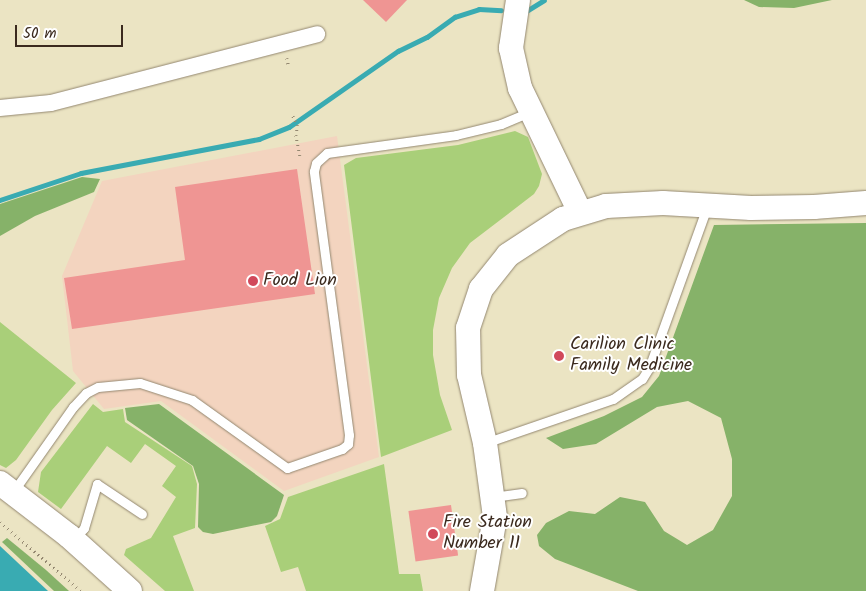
<!DOCTYPE html>
<style>
body{margin:0}
#map{position:relative;width:866px;height:591px;overflow:hidden;background:#ebe4c3;font-family:Kalam,sans-serif}
div>[style]{position:absolute}
[style*='--x']{left:calc(var(--x)*1px);top:calc(var(--y)*1px);width:calc(var(--w)*1px);rotate:calc(var(--a)*1deg)}
.built>*{inset:0;background:#f3d4bf}
.green>*{inset:0;background:#a9cf79}
.forest>*{inset:0;background:#86b269}
.water>*{inset:0;background:#39abb2}
.stream>*{height:4.5px;margin:-2.25px;padding:0 2.25px;transform-origin:2.25px;border-radius:2.25px;background:#39abb2}
.building>*{inset:0;background:#ef9593;transform-origin:0 0}
.path>*{height:2.5px;margin-top:-1.25px;transform-origin:0;background:repeating-linear-gradient(90deg,#938770 0 1px,transparent 0 5px)}
.roads{filter:drop-shadow(0 0 1px #938770) drop-shadow(0 0 1px #938770)}
.lane>*{height:9px;margin:-4.5px;padding:0 4.5px;transform-origin:4.5px;border-radius:4.5px;background:#fff}
.street>*{height:16px;margin:-8px;padding:0 8px;transform-origin:8px;border-radius:8px;background:#fff}
.secondary>*{height:24px;margin:-12px;padding:0 12px;transform-origin:12px;border-radius:12px;background:#fff}
.dots>*{width:14px;height:14px;translate:-50% -50%;box-sizing:border-box;border:2px solid #fff;border-radius:50%}
span{translate:-50% -50%;white-space:nowrap;text-align:center;line-height:1.15;-webkit-text-stroke:4px #fff;paint-order:stroke}
.poi-label{font-size:18px;color:#3b2a1e}
.left{translate:0 -50%;text-align:left}
.scale{position:absolute;left:15px;top:25px;width:108px;height:22px;box-sizing:border-box;border:2px solid #3b2a1e;border-top:0;padding-left:6px;font-size:15px;line-height:18px;white-space:nowrap;color:#3b2a1e;-webkit-text-stroke:4px #fff;paint-order:stroke}
</style>
<div id="map">
<div class="built">
<div style="clip-path:polygon(337px 136px,379px 457px,284px 491px,161px 401px,104px 409px,73px 371px,62px 276px,102px 181px)"></div>
</div>
<div class="green">
<div style="clip-path:polygon(515px 131px,528px 137px,542px 174px,539px 186px,534px 194px,470px 243px,452px 268px,439px 298px,433px 330px,433px 355px,440px 395px,452px 430px,381px 457px,344px 165px,356px 158px,458px 145px)"></div>
<div style="clip-path:polygon(0 322px,76px 383px,52px 410px,16px 460px,6px 468px,0 465px)"></div>
<div style="clip-path:polygon(93px 404px,103px 412px,123px 409px,125px 422px,192px 466px,197px 484px,195px 528px,173px 536px,194px 591px,165px 591px,124px 555px,126px 549px,151px 538px,176px 497px,162px 486px,176px 466px,145px 444px,131px 463px,107px 446px,61px 509px,38px 492px,41px 472px)"></div>
<div style="clip-path:polygon(384px 464px,399px 574px,420px 574px,423px 591px,306px 591px,298px 567px,281px 572px,265px 526px,280px 519px,288px 497px)"></div>
</div>
<div class="forest">
<div style="clip-path:polygon(744px 0,832px 0,794px 8px,759px 7px)"></div>
<div style="clip-path:polygon(82px 177px,100px 179px,94px 192px,35px 216px,0 236px,0 204px)"></div>
<div style="clip-path:polygon(866px 223px,866px 591px,638px 591px,555px 559px,539px 546px,537px 535px,546px 523px,569px 511px,595px 514px,620px 497px,645px 502px,664px 531px,687px 545px,713px 530px,732px 496px,732px 459px,721px 418px,688px 401px,657px 407px,596px 444px,563px 449px,546px 438px,604px 416px,642px 397px,659px 376px,714px 225px)"></div>
<div style="clip-path:polygon(159px 404px,284px 495px,277px 516px,271px 522px,213px 534px,203px 532px,198px 527px,199px 484px,193px 466px,127px 420px,125px 408px)"></div>
<div style="clip-path:polygon(7px 538px,46px 570px,69px 591px,54px 591px,2px 542px)"></div>
</div>
<div class="water">
<div style="clip-path:polygon(0 546px,48px 591px,0 591px)"></div>
</div>
<div class="stream">
<div style="--x:525;--y:12;--w:22;--a:-32"></div>
<div style="--x:0;--y:200;--w:85;--a:-18.4"></div>
<div style="--x:81;--y:173;--w:181;--a:-10.8"></div>
<div style="--x:259;--y:139;--w:32;--a:-22"></div>
<div style="--x:289;--y:127;--w:133;--a:-34.9"></div>
<div style="--x:398;--y:51;--w:32;--a:-26"></div>
<div style="--x:427;--y:37;--w:34;--a:-36"></div>
<div style="--x:455;--y:17;--w:25;--a:-18"></div>
<div style="--x:479;--y:9;--w:22;--a:3"></div>
</div>
<div class="building">
<div style="clip-path:polygon(363px 0,407px 0,386px 22px)"></div>
<div style="clip-path:polygon(297px 169px,315px 294px,72px 329px,64px 278px,185px 260px,175px 187px)"></div>
<div style="left:451px;top:505px;width:51px;height:43px;rotate:82deg"></div>
</div>
<div class="path">
<div style="--x:287;--y:58;--w:9;--a:77"></div>
<div style="--x:293;--y:116;--w:10;--a:61"></div>
<div style="--x:298;--y:125;--w:10;--a:101"></div>
<div style="--x:296;--y:135;--w:21;--a:79"></div>
<div style="--x:0;--y:522;--w:106;--a:40.4"></div>
</div>
<div class="roads">
<div class="lane">
<div style="--x:485;--y:443;--w:135;--a:-19"></div>
<div style="--x:613;--y:399;--w:35;--a:-35"></div>
<div style="--x:642;--y:379;--w:13;--a:-58"></div>
<div style="--x:649;--y:368;--w:171;--a:-70.2"></div>
<div style="--x:13;--y:492;--w:104;--a:-54.8"></div>
<div style="--x:73;--y:407;--w:19;--a:-47"></div>
<div style="--x:86;--y:393;--w:13;--a:-27"></div>
<div style="--x:98;--y:387;--w:42;--a:-5.4"></div>
<div style="--x:140;--y:383;--w:55;--a:18.1"></div>
<div style="--x:192;--y:400;--w:117;--a:35.6"></div>
<div style="--x:287;--y:468;--w:58;--a:-19.1"></div>
<div style="--x:342;--y:449;--w:8;--a:-40"></div>
<div style="--x:348;--y:444;--w:9;--a:-84"></div>
<div style="--x:349;--y:435;--w:266;--a:-97.6"></div>
<div style="--x:314;--y:171;--w:8;--a:-76"></div>
<div style="--x:316;--y:163;--w:15;--a:-42"></div>
<div style="--x:327;--y:153;--w:130;--a:-7.9"></div>
<div style="--x:456;--y:135;--w:46;--a:-13.7"></div>
<div style="--x:501;--y:124;--w:30;--a:-23"></div>
<div style="--x:493;--y:497;--w:29;--a:-8"></div>
<div style="--x:73;--y:540;--w:16;--a:-47"></div>
<div style="--x:84;--y:528;--w:46;--a:-73.5"></div>
<div style="--x:97;--y:484;--w:54;--a:33.7"></div>
</div>
<div class="street">
<div style="--x:0;--y:108;--w:51;--a:-5.6"></div>
<div style="--x:51;--y:103;--w:275;--a:-14.5"></div>
</div>
<div class="secondary">
<div style="--x:518;--y:0;--w:49;--a:98.3"></div>
<div style="--x:511;--y:48;--w:41;--a:77.3"></div>
<div style="--x:520;--y:88;--w:138;--a:64.2"></div>
<div style="--x:0;--y:483;--w:87;--a:37.5"></div>
<div style="--x:69;--y:536;--w:82;--a:42"></div>
<div style="--x:482;--y:591;--w:75;--a:-80"></div>
<div style="--x:495;--y:517;--w:75;--a:-97.7"></div>
<div style="--x:485;--y:443;--w:70;--a:-103.2"></div>
<div style="--x:469;--y:375;--w:47;--a:-91.2"></div>
<div style="--x:468;--y:328;--w:41;--a:-71.6"></div>
<div style="--x:481;--y:289;--w:43;--a:-51.5"></div>
<div style="--x:508;--y:255;--w:66;--a:-33.2"></div>
<div style="--x:563;--y:219;--w:45;--a:-16.8"></div>
<div style="--x:606;--y:206;--w:57;--a:-3"></div>
<div style="--x:663;--y:203;--w:88;--a:3.3"></div>
<div style="--x:751;--y:208;--w:63;--a:-0.9"></div>
<div style="--x:814;--y:207;--w:52;--a:-4.4"></div>
</div>
</div>
<div class="dots">
<div style="left:253px;top:281px;background:#d1495b"></div>
<div style="left:559px;top:356px;background:#d1495b"></div>
<div style="left:433px;top:534px;background:#d1495b"></div>
</div>
<div class="poi-label">
<span class="left" style="left:263px;top:281px">Food Lion</span>
<span class="left" style="left:570px;top:356px">Carilion Clinic<br>Family Medicine</span>
<span class="left" style="left:443px;top:534px">Fire Station<br>Number 11</span>
</div>
<div class="scale">50 m</div>
</div>
